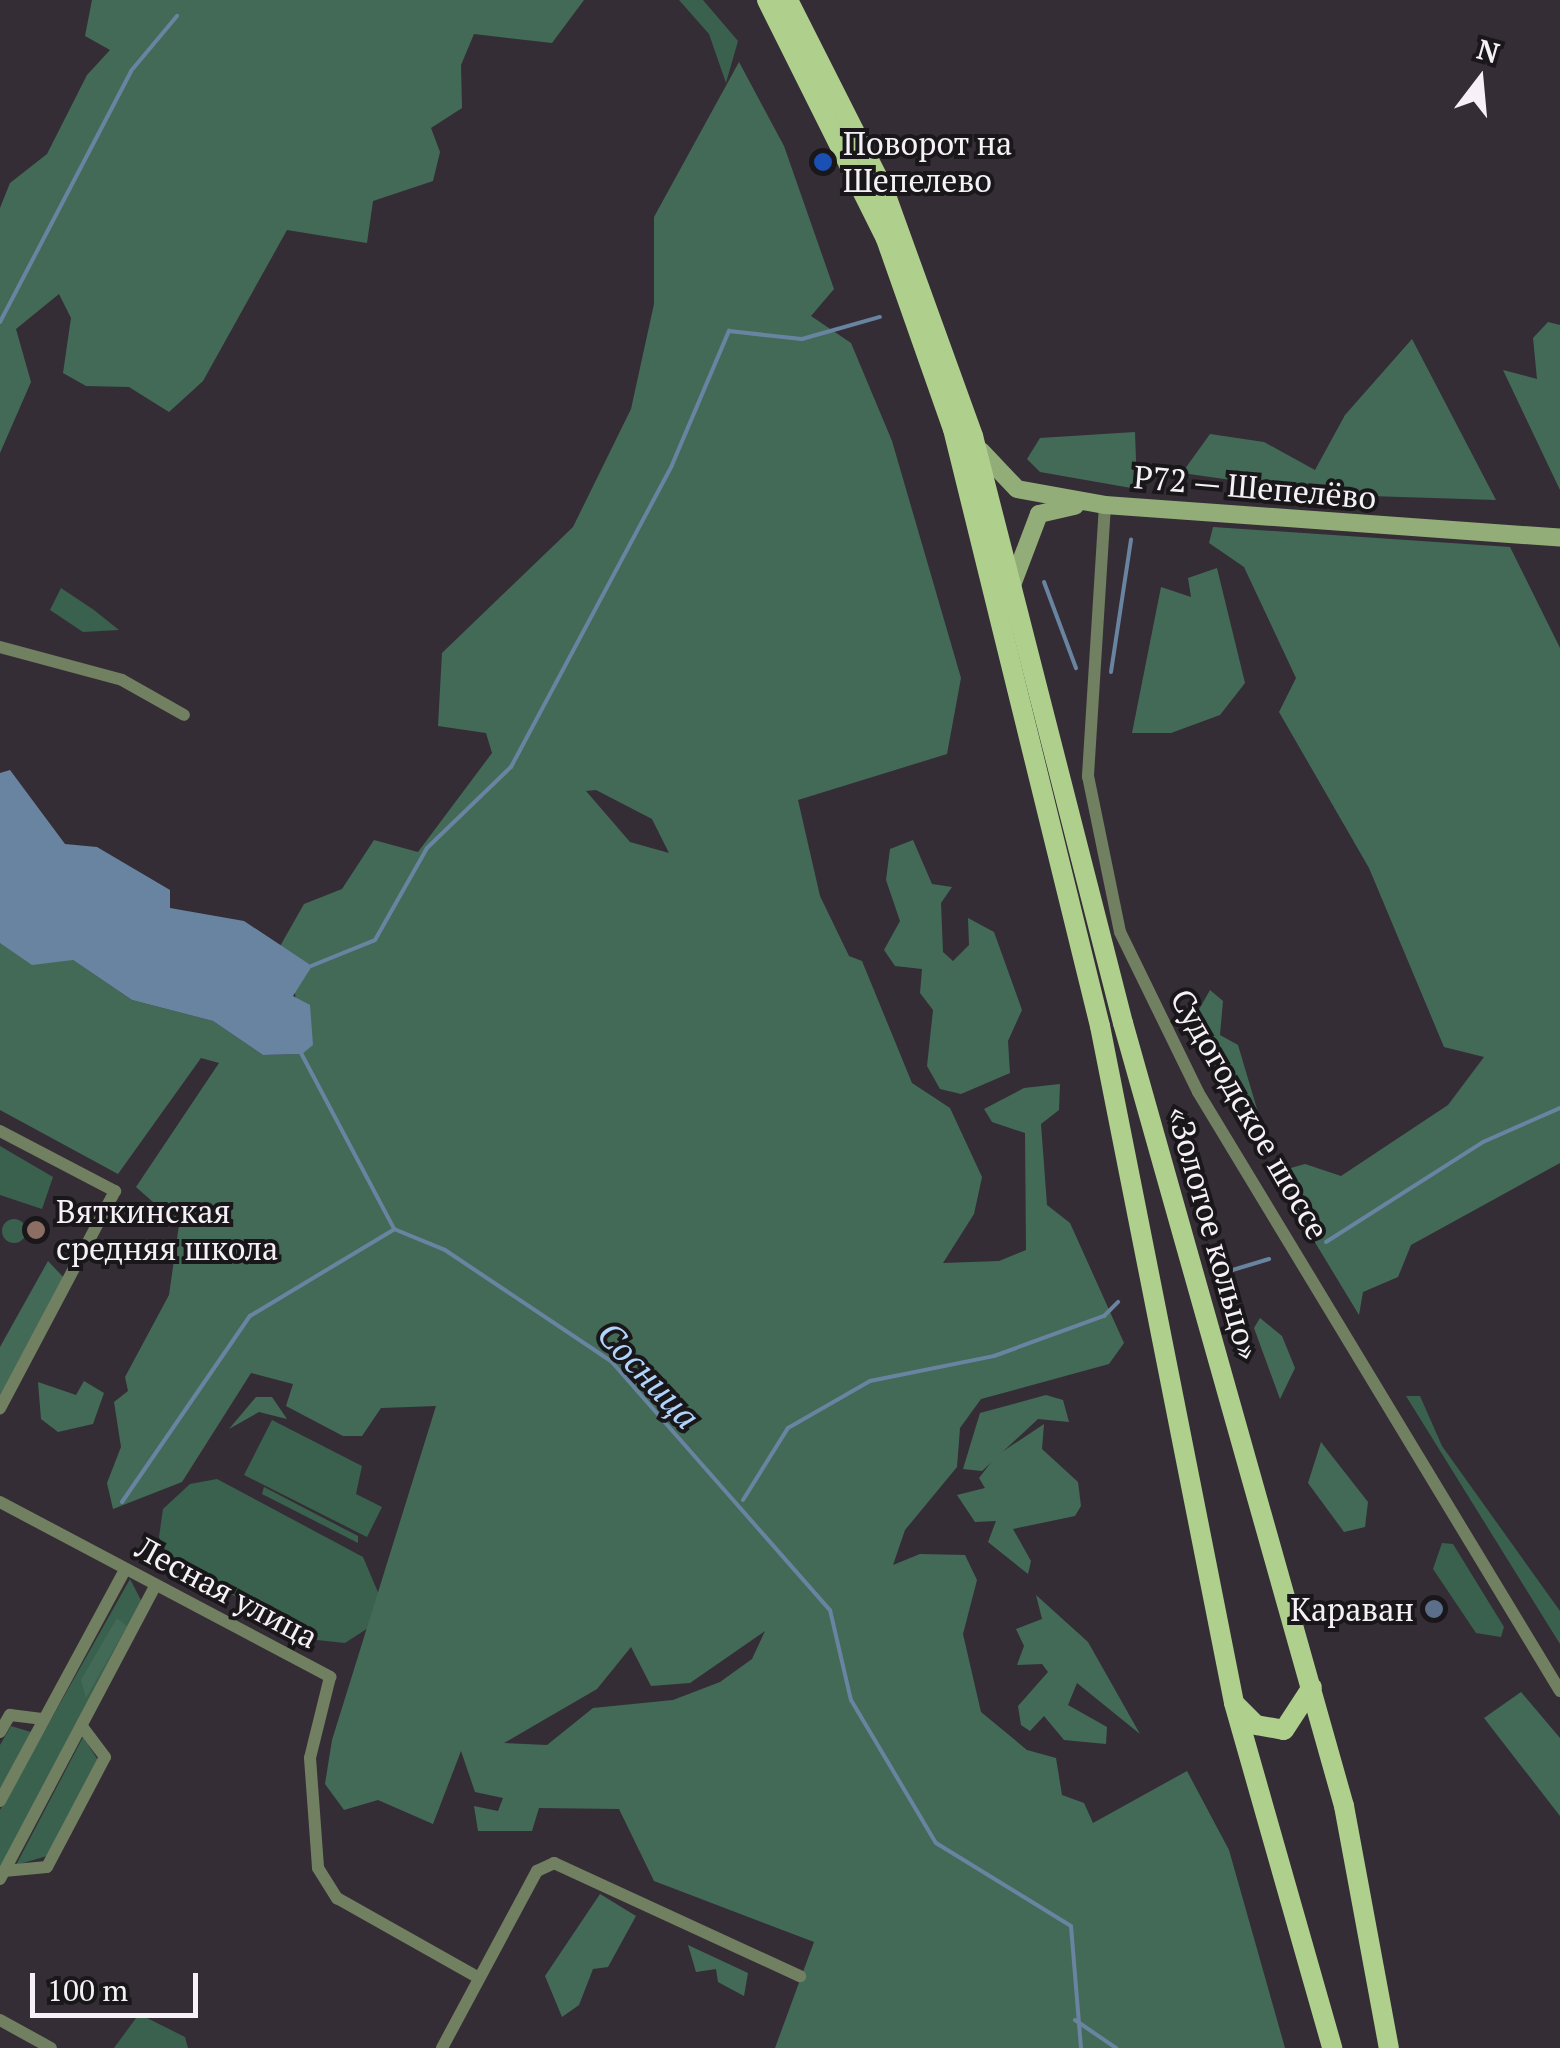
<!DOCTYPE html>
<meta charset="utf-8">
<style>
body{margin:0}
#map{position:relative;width:1560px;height:2048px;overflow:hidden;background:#352d36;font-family:"PT Serif",serif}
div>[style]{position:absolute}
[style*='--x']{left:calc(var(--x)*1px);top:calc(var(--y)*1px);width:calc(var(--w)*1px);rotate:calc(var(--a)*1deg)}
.green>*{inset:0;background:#3a604e}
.round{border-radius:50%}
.forest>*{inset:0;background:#436a57}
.water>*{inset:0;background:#6984a1}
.stream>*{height:4px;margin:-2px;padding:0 2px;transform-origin:2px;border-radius:2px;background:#6984a1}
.street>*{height:12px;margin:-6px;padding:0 6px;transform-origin:6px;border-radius:6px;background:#708060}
.secondary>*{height:18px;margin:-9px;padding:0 9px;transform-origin:9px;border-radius:9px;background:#93ad79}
.primary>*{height:20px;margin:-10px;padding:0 10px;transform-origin:10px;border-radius:10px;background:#afd08c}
.dots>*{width:28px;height:28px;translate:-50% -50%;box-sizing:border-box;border:5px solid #1a171b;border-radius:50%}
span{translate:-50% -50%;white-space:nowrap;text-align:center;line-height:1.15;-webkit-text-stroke:8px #1a171b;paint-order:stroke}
.poi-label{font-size:32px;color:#f6f1f7}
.left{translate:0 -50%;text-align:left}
.right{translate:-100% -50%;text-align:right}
.street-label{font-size:32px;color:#f6f1f7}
.water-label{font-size:35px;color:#b0d4fb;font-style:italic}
.north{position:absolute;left:1430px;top:30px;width:100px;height:100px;-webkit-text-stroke:8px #1a171b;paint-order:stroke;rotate:16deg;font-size:28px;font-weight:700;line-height:40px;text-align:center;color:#f6f1f7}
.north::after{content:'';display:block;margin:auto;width:35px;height:45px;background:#f6f1f7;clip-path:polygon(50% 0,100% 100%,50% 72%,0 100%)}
.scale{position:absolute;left:30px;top:1973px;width:168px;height:45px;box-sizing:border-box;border:5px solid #f6f1f7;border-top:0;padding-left:12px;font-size:30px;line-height:35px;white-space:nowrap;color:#f6f1f7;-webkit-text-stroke:8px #1a171b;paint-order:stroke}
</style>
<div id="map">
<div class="green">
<div style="clip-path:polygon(679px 0,703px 0,738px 41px,726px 83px,709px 34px)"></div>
<div style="clip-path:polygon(61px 588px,94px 610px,119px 630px,83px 632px,50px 610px)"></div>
<div style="clip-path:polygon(0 1146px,53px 1177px,42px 1209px,0 1195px)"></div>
<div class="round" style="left:2px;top:1219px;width:24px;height:24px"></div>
<div style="clip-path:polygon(1406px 1396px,1420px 1396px,1442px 1446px,1560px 1611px,1560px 1644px)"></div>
<div style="clip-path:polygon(272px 1420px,362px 1466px,356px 1494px,382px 1507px,367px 1537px,244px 1475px)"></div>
<div style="clip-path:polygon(217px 1479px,363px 1557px,380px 1597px,368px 1628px,345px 1643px,317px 1640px,171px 1562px,159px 1537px,163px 1509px,190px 1484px)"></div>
<div style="clip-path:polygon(264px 1487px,358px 1536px,358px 1543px,262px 1494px)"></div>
<div style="clip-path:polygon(1442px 1543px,1453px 1544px,1504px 1627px,1501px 1637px,1476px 1633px,1433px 1569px)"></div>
<div style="clip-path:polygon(130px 1579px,143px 1604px,0 1870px,0 1810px)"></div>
<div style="clip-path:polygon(11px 1726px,34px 1733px,0 1795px,0 1745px)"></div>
<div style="clip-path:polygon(83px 1737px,98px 1760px,47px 1856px,16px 1865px)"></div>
<div style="clip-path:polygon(139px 2014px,185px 2037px,188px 2048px,114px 2048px)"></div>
</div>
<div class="forest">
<div style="clip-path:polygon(92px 0,584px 0,552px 43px,474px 34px,461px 65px,462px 108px,431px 128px,440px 152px,433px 181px,373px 201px,367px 243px,287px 230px,203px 381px,169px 412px,129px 387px,86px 386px,63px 373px,71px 318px,59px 294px,16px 329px,31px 382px,0 453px,0 208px,10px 183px,47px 154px,87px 75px,110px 50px,85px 36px)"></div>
<div style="clip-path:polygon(evenodd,739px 62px,784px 146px,834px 289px,811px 316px,851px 343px,892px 441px,961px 678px,947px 754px,798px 800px,820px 896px,849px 956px,862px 961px,912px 1083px,950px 1108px,982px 1177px,974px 1214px,943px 1263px,999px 1261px,1026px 1250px,1025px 1133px,992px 1122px,984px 1109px,1024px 1088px,1060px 1084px,1059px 1110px,1041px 1124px,1047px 1205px,1070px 1223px,1124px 1343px,1109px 1364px,981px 1399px,960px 1428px,957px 1467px,905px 1530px,893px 1565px,920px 1554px,965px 1555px,977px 1580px,963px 1634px,981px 1712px,1027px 1750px,1056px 1758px,1062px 1795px,1084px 1803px,1093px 1823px,1187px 1771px,1229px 1850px,1285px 2048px,775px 2048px,814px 1942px,654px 1881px,619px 1809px,539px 1808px,532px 1831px,478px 1831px,474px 1806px,498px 1811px,503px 1798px,475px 1792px,461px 1751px,433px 1824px,378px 1800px,344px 1810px,325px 1784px,332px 1740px,436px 1406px,381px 1408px,362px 1436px,343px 1436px,286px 1406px,293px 1384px,251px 1373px,182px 1482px,113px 1509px,107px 1483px,121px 1447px,114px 1402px,128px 1391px,125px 1377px,169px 1295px,179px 1225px,136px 1187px,219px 1063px,201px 1058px,118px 1174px,0 1110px,0 943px,73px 960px,132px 1000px,213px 1021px,263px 1055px,302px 1054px,294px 985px,312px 966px,279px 948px,304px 904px,342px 889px,374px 840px,418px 852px,492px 753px,486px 733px,438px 726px,442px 653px,573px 527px,631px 409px,654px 304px,654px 217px,739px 62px,596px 790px,652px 819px,669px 853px,630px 842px,586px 791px,596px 790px,739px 62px,765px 1631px,752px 1659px,720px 1682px,673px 1700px,593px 1708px,547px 1745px,504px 1743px,597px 1689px,631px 1647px,651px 1686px,690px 1683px,765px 1631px)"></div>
<div style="clip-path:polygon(1548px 322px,1560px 325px,1560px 490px,1503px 370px,1537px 379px,1533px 338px)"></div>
<div style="clip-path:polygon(1412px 339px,1496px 500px,1338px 495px,1182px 473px,1210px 434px,1264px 442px,1315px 470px,1345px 415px)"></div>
<div style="clip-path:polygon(1135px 432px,1137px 489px,1040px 472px,1027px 459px,1040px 438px)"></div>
<div style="clip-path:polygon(1213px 527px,1510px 547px,1560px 648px,1560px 1163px,1411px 1245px,1398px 1277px,1363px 1292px,1359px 1315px,1273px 1173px,1305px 1164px,1341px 1176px,1448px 1105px,1484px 1057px,1444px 1047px,1369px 868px,1279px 712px,1296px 678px,1244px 567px,1209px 543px)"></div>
<div style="clip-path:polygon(1217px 568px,1245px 683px,1220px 715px,1171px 733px,1132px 733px,1161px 587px,1191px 597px,1188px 578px)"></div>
<div style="clip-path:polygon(913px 840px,932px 884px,952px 887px,941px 903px,943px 952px,953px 961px,969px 945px,968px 918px,994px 932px,1022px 1010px,1008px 1041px,1010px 1073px,961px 1094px,940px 1089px,927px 1066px,933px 1010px,920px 993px,922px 969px,895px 966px,884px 950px,900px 921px,886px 880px,890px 849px)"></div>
<div style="clip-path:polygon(1210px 990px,1223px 1001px,1220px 1035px,1238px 1045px,1260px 1119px,1197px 1013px)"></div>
<div style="clip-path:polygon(48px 1261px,64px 1278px,0 1398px,0 1347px)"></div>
<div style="clip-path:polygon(1260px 1318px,1282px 1336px,1295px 1368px,1280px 1399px,1254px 1328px)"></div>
<div style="clip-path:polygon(84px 1381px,104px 1393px,93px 1424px,58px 1432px,41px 1419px,38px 1382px,76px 1395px)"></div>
<div style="clip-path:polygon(1046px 1395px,1063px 1400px,1069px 1422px,1038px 1419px,982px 1471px,963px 1469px,980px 1413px)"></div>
<div style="clip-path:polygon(256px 1397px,272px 1397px,287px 1419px,259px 1412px,229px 1429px)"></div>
<div style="clip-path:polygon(1044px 1424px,1042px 1449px,1078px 1482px,1081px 1506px,1075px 1516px,1013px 1529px,1031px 1561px,1028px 1574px,988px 1542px,996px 1521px,975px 1522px,957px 1495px,985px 1488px,979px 1478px,996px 1456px)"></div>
<div style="clip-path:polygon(1321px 1442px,1368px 1502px,1365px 1527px,1344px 1532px,1308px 1483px)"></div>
<div style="clip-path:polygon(1036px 1595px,1088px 1642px,1140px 1734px,1077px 1683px,1068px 1705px,1107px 1727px,1106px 1744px,1064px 1740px,1044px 1716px,1030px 1731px,1021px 1725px,1018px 1706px,1048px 1672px,1042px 1664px,1017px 1665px,1024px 1646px,1016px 1629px,1042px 1619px)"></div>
<div style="clip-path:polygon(117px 1618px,127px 1626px,86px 1698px,81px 1680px)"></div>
<div style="clip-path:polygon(1521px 1692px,1560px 1738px,1560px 1816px,1484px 1718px)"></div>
<div style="clip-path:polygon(600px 1894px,636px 1916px,608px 1967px,593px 1969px,579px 2005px,562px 2017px,545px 1976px)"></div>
<div style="clip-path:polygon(688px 1945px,748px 1973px,744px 1996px,718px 1982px,716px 1969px,696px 1972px)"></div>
</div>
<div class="water">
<div style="clip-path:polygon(10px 770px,65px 844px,97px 847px,170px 890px,170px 908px,244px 921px,312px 966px,293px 996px,310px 1005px,313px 1045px,302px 1054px,263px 1055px,213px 1021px,132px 1000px,73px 960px,32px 965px,0 943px,0 773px)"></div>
</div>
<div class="stream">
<div style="--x:0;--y:322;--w:283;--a:-62.4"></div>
<div style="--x:131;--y:71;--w:72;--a:-50.1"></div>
<div style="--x:1044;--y:582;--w:92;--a:69.6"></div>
<div style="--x:1111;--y:672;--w:134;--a:-81.4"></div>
<div style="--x:311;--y:966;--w:69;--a:-22.1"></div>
<div style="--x:375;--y:940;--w:106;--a:-60.5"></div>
<div style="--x:427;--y:848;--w:117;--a:-44"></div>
<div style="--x:511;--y:767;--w:342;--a:-61.9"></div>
<div style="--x:672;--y:465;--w:146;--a:-67"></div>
<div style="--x:729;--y:331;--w:73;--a:6.3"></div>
<div style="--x:802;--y:339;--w:81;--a:-15.8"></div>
<div style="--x:301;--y:1053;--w:199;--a:62.1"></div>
<div style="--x:394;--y:1229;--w:55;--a:22.4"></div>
<div style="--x:445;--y:1250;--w:200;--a:33.8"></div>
<div style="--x:611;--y:1361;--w:332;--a:48.7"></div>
<div style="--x:830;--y:1610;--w:92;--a:76.9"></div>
<div style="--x:851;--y:1700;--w:166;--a:59.3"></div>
<div style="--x:936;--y:1843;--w:158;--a:31.6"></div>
<div style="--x:1071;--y:1926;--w:122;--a:85.3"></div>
<div style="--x:1326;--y:1242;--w:186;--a:-32.5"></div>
<div style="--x:1483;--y:1142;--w:84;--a:-23.8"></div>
<div style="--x:1226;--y:1272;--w:45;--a:-16.8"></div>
<div style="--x:743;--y:1500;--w:85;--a:-58"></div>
<div style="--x:788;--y:1428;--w:95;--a:-29.8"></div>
<div style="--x:870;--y:1381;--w:126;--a:-11.4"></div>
<div style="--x:994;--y:1356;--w:117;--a:-20"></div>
<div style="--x:1104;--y:1316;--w:20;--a:-45"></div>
<div style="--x:122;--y:1502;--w:226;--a:-55.5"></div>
<div style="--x:250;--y:1316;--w:167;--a:-31"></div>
<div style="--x:1075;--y:2020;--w:50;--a:34.3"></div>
</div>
<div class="street">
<div style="--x:1105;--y:505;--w:272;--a:93.6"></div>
<div style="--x:1088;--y:776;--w:159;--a:78.4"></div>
<div style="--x:1120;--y:932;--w:178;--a:64"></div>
<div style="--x:1198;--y:1092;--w:700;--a:58.85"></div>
<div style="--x:0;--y:647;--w:126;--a:15.1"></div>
<div style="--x:122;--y:680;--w:71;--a:29.4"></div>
<div style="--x:0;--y:1131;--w:130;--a:27.6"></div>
<div style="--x:115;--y:1191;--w:246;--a:117.9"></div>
<div style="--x:0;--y:1502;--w:374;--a:27.9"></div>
<div style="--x:330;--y:1677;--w:83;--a:103.9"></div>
<div style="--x:310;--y:1758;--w:110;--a:85.8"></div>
<div style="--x:318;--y:1868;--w:36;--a:58"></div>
<div style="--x:337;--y:1898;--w:163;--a:29.4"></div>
<div style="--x:0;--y:1732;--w:20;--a:-60"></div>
<div style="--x:10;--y:1715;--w:34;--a:7"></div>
<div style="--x:0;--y:1801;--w:263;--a:-61.6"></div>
<div style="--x:4;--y:1871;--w:43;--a:-5.3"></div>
<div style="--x:47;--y:1867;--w:124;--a:-62.2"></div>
<div style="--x:105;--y:1757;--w:39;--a:-127"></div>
<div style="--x:0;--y:1879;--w:331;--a:-62.1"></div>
<div style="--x:0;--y:2020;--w:58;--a:28.8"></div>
<div style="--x:442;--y:2048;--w:201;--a:-61.8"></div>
<div style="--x:537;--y:1871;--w:19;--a:-25"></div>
<div style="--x:554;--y:1863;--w:271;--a:24.7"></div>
</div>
<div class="secondary">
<div style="--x:981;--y:451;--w:52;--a:46.5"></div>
<div style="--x:1017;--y:489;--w:89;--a:10.3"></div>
<div style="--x:1105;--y:505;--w:456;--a:4.1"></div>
<div style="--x:1012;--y:585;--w:76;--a:-69.2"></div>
<div style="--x:1039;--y:514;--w:37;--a:-13"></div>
</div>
<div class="primary">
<div style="--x:767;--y:0;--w:267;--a:63.5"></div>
<div style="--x:886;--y:239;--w:201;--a:70.6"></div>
<div style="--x:953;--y:429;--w:615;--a:76.17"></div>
<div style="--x:1100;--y:1026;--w:690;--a:78.8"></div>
<div style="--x:1234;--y:1703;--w:359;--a:74.1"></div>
<div style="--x:788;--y:0;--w:213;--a:63.2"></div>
<div style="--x:884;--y:190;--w:262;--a:70.1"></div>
<div style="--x:973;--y:436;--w:606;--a:75.67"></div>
<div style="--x:1123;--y:1023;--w:814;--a:74.24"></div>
<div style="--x:1344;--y:1806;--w:246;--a:79.5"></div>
<div style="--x:1235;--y:1704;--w:30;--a:45"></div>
<div style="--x:1256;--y:1725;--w:28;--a:10"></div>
<div style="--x:1284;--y:1730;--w:51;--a:-56.9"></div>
</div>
<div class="dots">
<div style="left:823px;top:162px;background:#1a4fb4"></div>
<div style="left:36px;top:1230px;background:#8d6e63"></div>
<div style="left:1434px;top:1609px;background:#5c6f8a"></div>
</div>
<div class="poi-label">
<span class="left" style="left:843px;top:162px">Поворот на<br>Шепелево</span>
<span class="left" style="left:56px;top:1230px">Вяткинская<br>средняя школа</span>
<span class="right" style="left:1414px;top:1609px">Караван</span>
</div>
<div class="street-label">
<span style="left:1255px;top:487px;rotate:5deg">Р72 — Шепелёво</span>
<span style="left:1250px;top:1114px;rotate:60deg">Судогодское шоссе</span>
<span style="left:1214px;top:1233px;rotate:74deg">«Золотое кольцо»</span>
<span style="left:227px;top:1592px;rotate:28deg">Лесная улица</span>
</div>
<div class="water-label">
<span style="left:649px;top:1375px;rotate:47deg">Сосница</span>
</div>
<div class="north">N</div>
<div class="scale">100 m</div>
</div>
